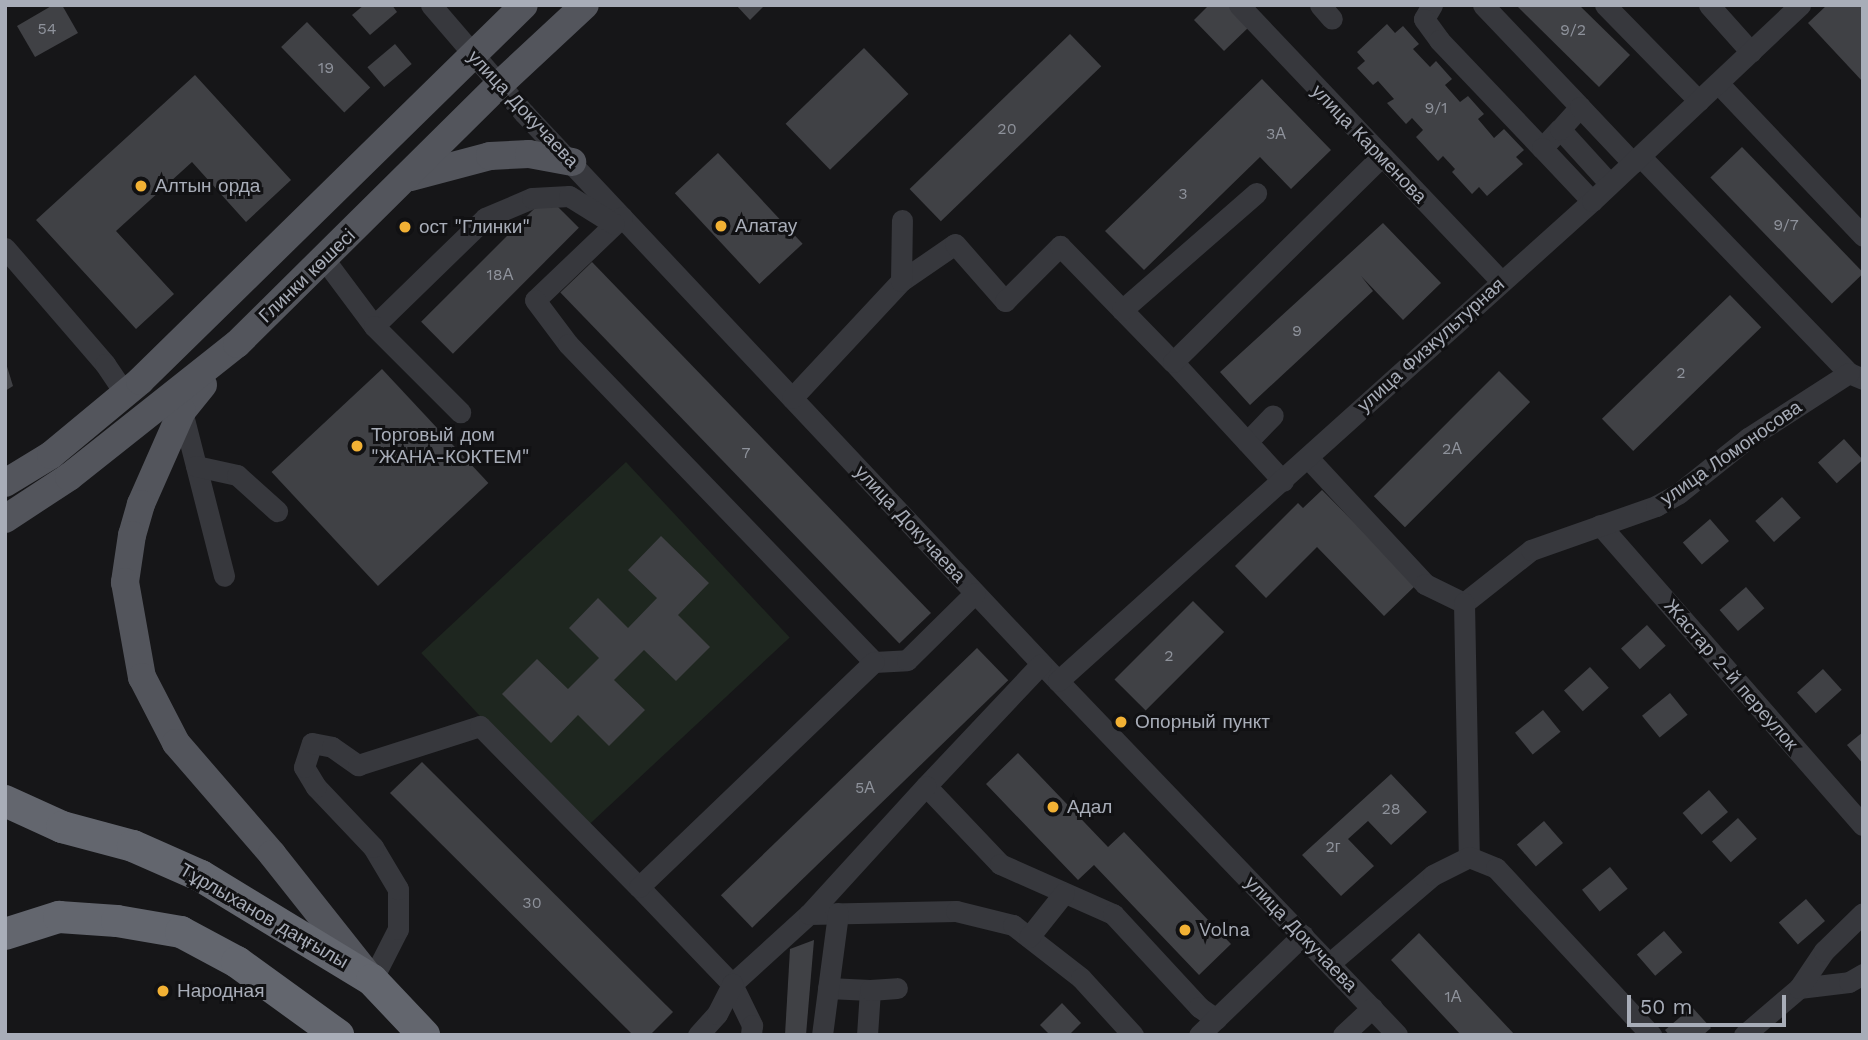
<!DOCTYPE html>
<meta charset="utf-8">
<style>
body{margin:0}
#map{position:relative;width:1868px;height:1040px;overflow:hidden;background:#161618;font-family:"Work Sans",sans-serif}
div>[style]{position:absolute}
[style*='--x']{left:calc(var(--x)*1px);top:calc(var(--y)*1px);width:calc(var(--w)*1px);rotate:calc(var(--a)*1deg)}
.green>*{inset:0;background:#1e261f;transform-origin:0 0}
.building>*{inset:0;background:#404145;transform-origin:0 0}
.minor>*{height:21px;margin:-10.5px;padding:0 10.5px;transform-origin:10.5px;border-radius:10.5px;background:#37383d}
.major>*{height:28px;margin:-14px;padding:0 14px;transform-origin:14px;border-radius:14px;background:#53555c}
.highway>*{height:32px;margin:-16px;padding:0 16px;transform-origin:16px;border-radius:16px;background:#63666e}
.dots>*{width:19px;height:19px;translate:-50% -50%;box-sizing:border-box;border:4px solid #111113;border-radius:50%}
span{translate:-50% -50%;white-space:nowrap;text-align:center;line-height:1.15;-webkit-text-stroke:6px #111113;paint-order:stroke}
.number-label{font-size:16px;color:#8e929b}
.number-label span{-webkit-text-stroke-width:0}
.street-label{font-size:19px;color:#a8adb8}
.poi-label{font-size:19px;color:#a8adb8}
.left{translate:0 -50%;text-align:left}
.frame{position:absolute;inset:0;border:7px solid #a8adb8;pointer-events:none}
.scale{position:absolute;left:1627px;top:995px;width:159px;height:32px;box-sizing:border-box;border:4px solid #a8adb8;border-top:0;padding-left:9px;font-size:21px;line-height:24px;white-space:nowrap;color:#a8adb8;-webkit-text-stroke:5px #111113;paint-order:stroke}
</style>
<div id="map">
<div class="green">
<div style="left:626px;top:462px;width:240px;height:280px;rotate:47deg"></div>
</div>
<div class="building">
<div style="clip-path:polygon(53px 5px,62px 5px,78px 33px,35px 57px,17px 26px)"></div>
<div style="clip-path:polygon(364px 5px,392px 5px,397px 12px,370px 35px,352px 15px)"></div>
<div style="clip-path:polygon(736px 5px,765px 5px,750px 20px)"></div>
<div style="clip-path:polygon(1209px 5px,1231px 5px,1251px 25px,1224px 51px,1194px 20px)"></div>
<div style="clip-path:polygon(1516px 5px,1579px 5px,1630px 55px,1599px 87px)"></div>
<div style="clip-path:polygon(1827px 5px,1863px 5px,1863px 82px,1808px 23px)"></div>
<div style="left:307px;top:22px;width:91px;height:36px;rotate:46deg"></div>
<div style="clip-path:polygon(1387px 24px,1395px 33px,1403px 26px,1419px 44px,1413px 49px,1430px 67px,1436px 61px,1452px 79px,1445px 85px,1460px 102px,1468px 96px,1484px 114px,1478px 119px,1494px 138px,1504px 129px,1524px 150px,1516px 157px,1523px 164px,1487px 196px,1479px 187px,1472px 194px,1452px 172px,1455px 169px,1443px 156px,1438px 161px,1416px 137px,1423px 130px,1412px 118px,1406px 124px,1387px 103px,1394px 99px,1378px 81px,1373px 85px,1357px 68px,1365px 61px,1357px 52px)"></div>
<div style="left:1070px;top:34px;width:45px;height:223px;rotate:46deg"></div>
<div style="left:395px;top:44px;width:26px;height:36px;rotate:50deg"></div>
<div style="left:864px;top:48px;width:64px;height:109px;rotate:46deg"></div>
<div style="clip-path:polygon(195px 75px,291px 180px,246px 222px,192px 162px,116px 231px,174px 294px,136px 329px,36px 220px)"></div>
<div style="clip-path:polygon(1262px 79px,1331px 150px,1291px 189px,1260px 157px,1144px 270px,1105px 231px)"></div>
<div style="left:1742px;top:147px;width:175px;height:44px;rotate:46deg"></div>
<div style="left:718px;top:153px;width:124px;height:59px;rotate:47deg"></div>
<div style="left:547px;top:196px;width:45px;height:178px;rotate:45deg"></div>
<div style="clip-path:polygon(1383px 223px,1441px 283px,1403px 320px,1361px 276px,1373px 291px,1250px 405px,1220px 372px)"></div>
<div style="left:592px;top:262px;width:488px;height:44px;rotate:46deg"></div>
<div style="left:1730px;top:295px;width:45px;height:178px;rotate:46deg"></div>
<div style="clip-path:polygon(5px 360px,13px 386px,5px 391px)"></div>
<div style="left:382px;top:369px;width:156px;height:151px;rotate:47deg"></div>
<div style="left:1499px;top:371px;width:44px;height:177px;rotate:45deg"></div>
<div style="left:1844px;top:439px;width:28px;height:35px;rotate:48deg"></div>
<div style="clip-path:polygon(1322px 490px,1416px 585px,1384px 616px,1317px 547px,1266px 598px,1235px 566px,1298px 503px,1303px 508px)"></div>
<div style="left:1782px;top:497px;width:28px;height:36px;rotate:48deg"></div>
<div style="left:1710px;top:519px;width:29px;height:36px;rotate:49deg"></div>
<div style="clip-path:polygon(661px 536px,709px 583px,678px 615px,710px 647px,676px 681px,644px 650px,614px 680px,645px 710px,609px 746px,578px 715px,551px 743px,502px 694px,537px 659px,568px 689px,599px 658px,569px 628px,598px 598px,628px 628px,657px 598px,628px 570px)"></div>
<div style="left:1746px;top:587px;width:28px;height:35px;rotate:49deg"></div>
<div style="left:1193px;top:601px;width:44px;height:111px;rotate:45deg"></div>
<div style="left:1647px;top:625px;width:28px;height:35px;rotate:48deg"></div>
<div style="left:977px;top:648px;width:45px;height:356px;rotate:46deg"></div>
<div style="left:1590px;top:667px;width:28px;height:35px;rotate:48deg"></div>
<div style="left:1823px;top:669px;width:28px;height:35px;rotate:48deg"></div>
<div style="left:1670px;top:693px;width:28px;height:36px;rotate:51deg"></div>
<div style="left:1543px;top:710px;width:28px;height:36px;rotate:51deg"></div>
<div style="clip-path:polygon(1863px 732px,1863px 764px,1847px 745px)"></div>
<div style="clip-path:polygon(1018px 753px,1108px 847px,1124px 832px,1231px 944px,1199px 975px,1094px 865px,1078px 880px,986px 784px)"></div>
<div style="clip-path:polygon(422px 762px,673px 1012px,650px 1035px,633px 1035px,390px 793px)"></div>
<div style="clip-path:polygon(1391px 774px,1427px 812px,1391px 845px,1368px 821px,1348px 839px,1374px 866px,1341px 896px,1302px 855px)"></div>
<div style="left:1709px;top:790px;width:29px;height:35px;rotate:49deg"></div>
<div style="left:1738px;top:818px;width:28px;height:35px;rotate:48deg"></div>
<div style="left:1544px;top:821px;width:29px;height:36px;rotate:49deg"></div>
<div style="left:1610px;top:867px;width:28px;height:36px;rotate:51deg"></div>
<div style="left:1806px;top:899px;width:29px;height:36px;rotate:49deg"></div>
<div style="left:1664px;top:931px;width:28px;height:36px;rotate:49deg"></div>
<div style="clip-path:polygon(1419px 933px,1515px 1035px,1461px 1035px,1391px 960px)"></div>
<div style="clip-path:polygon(814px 940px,806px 1035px,785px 1035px,790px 949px)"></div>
<div style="clip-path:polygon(1062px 1003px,1081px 1023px,1069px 1035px,1050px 1035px,1040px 1025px)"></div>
<div style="clip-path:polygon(1692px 1007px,1711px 1028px,1703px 1035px,1669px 1035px,1665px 1030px)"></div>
</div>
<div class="minor">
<div style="--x:431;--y:5;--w:143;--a:49.3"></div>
<div style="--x:524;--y:113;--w:780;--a:46.77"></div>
<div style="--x:1058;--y:681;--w:490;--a:46.2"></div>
<div style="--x:1239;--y:5;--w:381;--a:46.5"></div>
<div style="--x:1320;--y:5;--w:18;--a:49"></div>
<div style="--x:1432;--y:5;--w:16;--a:120"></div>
<div style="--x:1424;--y:19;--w:26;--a:54"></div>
<div style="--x:1439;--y:40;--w:149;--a:46.4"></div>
<div style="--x:1542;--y:148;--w:26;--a:-47"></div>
<div style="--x:1560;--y:129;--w:74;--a:47.7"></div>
<div style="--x:1483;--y:5;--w:141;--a:46.4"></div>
<div style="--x:1580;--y:107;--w:30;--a:132"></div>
<div style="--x:1605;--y:5;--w:134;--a:45.6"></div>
<div style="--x:1709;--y:5;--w:63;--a:48.2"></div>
<div style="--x:1718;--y:83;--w:211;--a:46.5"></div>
<div style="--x:1580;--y:107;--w:77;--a:46.6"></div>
<div style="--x:1542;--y:148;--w:73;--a:46.7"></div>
<div style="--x:1640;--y:156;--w:301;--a:46.1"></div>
<div style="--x:1849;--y:373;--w:15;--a:23"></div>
<div style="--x:622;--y:217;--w:120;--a:136.3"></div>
<div style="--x:535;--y:300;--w:55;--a:53.1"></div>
<div style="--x:568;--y:344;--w:441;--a:46.1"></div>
<div style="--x:874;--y:662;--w:33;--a:-3"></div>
<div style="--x:907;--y:660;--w:95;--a:-44.6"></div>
<div style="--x:5;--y:248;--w:153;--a:49.2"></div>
<div style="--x:105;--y:364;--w:36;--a:56"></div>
<div style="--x:324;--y:259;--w:84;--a:53.3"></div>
<div style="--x:374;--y:326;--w:155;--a:-44.2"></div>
<div style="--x:485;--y:218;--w:51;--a:-23.1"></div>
<div style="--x:532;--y:198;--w:37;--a:-3"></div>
<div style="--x:569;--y:196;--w:53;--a:31.9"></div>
<div style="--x:901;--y:281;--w:65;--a:-34.4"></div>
<div style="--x:955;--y:244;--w:76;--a:48.7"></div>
<div style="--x:1005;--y:301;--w:78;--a:-45"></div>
<div style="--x:1060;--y:246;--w:162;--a:45.8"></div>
<div style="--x:1122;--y:310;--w:178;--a:-41.1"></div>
<div style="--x:374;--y:326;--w:122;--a:45"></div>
<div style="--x:792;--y:398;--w:160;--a:-47"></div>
<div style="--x:901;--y:281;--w:61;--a:-89.1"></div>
<div style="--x:182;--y:411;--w:170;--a:75.7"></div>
<div style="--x:1247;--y:442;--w:37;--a:-46"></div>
<div style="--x:1308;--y:458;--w:172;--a:47.1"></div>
<div style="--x:1425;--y:584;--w:43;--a:26"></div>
<div style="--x:196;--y:466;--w:42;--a:12.4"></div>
<div style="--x:237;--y:475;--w:54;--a:42"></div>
<div style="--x:1283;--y:481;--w:162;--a:-132.7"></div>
<div style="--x:1173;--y:362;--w:292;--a:-44.6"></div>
<div style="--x:1600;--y:525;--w:399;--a:48.8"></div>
<div style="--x:1464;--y:603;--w:85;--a:-38.3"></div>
<div style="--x:1531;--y:550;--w:133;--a:-19.4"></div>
<div style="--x:1656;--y:506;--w:26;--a:-29"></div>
<div style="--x:1679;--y:493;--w:88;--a:-38.6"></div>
<div style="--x:1748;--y:438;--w:120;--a:-32.8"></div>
<div style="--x:1464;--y:603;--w:254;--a:88.9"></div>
<div style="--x:1041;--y:664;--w:168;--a:133.3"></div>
<div style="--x:926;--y:786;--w:108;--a:46.5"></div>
<div style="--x:1000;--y:864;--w:124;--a:23.9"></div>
<div style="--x:1113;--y:914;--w:127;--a:47.2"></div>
<div style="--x:1199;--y:1007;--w:21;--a:35"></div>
<div style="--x:1058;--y:681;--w:718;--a:-41.95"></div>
<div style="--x:1592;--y:201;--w:286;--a:-43.3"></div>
<div style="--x:639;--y:887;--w:134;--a:46.2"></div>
<div style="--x:732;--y:984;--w:104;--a:-42.3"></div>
<div style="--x:809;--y:914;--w:147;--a:-1.2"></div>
<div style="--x:956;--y:911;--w:59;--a:13.8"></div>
<div style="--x:1013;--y:925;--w:86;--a:37.9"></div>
<div style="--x:1081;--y:978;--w:77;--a:47.6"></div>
<div style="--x:809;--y:914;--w:173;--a:-47.6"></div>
<div style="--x:1029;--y:937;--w:56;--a:-51.5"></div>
<div style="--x:1330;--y:963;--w:135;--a:-40.5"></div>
<div style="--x:1433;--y:875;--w:40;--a:-26.6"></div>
<div style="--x:1469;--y:857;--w:29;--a:22"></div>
<div style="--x:1496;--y:868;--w:228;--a:47.1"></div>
<div style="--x:372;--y:980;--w:57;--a:-63"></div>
<div style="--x:398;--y:929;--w:40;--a:-90"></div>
<div style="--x:398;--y:889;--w:49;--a:-120.8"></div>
<div style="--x:373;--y:847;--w:83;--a:-133.5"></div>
<div style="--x:316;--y:787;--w:23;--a:-121"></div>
<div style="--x:304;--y:767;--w:25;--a:-72"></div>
<div style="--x:312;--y:743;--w:20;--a:11"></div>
<div style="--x:332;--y:747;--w:32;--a:35"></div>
<div style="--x:358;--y:765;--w:128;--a:-17.7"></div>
<div style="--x:480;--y:726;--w:226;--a:45.4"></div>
<div style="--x:639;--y:887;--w:325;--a:-43.8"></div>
<div style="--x:732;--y:984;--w:46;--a:64"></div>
<div style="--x:752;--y:1025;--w:10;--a:96"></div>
<div style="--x:828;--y:988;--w:42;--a:2.7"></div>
<div style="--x:870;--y:990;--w:45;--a:93.8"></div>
<div style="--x:1799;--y:988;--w:50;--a:-6.8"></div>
<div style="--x:1849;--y:982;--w:16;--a:-30"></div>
<div style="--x:870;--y:990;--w:27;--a:-4"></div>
<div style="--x:698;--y:1035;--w:28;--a:-48"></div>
<div style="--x:717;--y:1014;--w:34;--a:-63"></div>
<div style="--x:822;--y:1035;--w:123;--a:-82.5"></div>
<div style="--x:1199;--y:1035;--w:144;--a:-43.9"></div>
<div style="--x:1343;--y:1035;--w:40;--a:-43"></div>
<div style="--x:1744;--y:1035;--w:72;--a:-40.5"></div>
<div style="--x:1799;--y:988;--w:45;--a:-56"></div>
<div style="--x:1824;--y:951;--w:54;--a:-44.3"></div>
</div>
<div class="major">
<div style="--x:411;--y:177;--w:82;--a:-14.9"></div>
<div style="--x:490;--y:156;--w:39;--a:-3"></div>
<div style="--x:529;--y:154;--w:44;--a:10.5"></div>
<div style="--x:203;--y:385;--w:33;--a:129"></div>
<div style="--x:182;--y:411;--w:102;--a:113.8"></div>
<div style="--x:141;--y:504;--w:32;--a:106"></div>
<div style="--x:132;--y:535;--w:48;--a:98.5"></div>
<div style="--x:125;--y:582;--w:97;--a:79.9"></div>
<div style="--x:142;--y:677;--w:74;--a:62.7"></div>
<div style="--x:176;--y:743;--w:147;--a:49.1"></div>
<div style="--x:272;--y:854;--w:154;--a:51.6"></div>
<div style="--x:5;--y:483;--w:54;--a:-31.3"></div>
<div style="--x:51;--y:455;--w:116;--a:-39.7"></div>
<div style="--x:140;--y:381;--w:537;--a:-44.4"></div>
<div style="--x:5;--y:519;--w:77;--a:-33.3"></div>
<div style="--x:69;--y:477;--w:214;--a:-38.4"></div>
<div style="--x:237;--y:344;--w:368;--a:-44.7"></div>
<div style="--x:499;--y:85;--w:117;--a:-42.9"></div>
</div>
<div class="highway">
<div style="--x:5;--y:801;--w:63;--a:24.5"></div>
<div style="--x:62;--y:827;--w:73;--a:15"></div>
<div style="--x:133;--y:846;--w:74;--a:23.8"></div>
<div style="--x:201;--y:876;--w:200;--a:31.3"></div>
<div style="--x:372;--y:980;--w:76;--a:46.6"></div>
<div style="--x:5;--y:934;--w:57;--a:-17.5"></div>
<div style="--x:59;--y:917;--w:58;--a:3.9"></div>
<div style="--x:117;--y:921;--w:65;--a:9.8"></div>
<div style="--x:181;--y:932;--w:64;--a:28.2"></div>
<div style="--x:237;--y:962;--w:125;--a:35.9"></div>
</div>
<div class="dots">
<div style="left:141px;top:186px;background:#f2b134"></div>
<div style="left:721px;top:226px;background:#f2b134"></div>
<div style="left:405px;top:227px;background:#f2b134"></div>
<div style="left:357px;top:446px;background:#f2b134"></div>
<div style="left:1121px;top:722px;background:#f2b134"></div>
<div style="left:1053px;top:807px;background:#f2b134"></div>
<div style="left:1185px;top:930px;background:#f2b134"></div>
<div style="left:163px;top:991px;background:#f2b134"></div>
</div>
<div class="number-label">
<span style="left:47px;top:29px">54</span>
<span style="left:1573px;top:30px">9/2</span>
<span style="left:326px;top:68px">19</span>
<span style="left:1436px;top:108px">9/1</span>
<span style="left:1007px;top:129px">20</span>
<span style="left:1276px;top:134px">3А</span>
<span style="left:1183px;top:194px">3</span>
<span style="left:1786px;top:225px">9/7</span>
<span style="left:500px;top:275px">18А</span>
<span style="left:1297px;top:331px">9</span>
<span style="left:1681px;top:373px">2</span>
<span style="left:1452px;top:449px">2А</span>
<span style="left:746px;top:453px">7</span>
<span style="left:1169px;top:656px">2</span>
<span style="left:865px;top:788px">5А</span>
<span style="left:1391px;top:809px">28</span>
<span style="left:1333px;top:847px">2г</span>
<span style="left:532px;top:903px">30</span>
<span style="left:1453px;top:997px">1А</span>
</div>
<div class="street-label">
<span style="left:523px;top:109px;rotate:47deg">улица Докучаева</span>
<span style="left:1369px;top:144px;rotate:46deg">улица Карменова</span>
<span style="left:307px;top:276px;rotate:-44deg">Глинки көшесі</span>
<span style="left:1431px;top:345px;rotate:-42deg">улица Физкультурная</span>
<span style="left:1731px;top:453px;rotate:-35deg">улица Ломоносова</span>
<span style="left:910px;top:524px;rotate:47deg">улица Докучаева</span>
<span style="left:1731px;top:675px;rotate:49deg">Жастар 2-й переулок</span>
<span style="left:264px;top:916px;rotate:30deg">Тұрлыханов даңғылы</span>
<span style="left:1301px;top:934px;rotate:46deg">улица Докучаева</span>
</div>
<div class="poi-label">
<span class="left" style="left:155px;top:186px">Алтын орда</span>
<span class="left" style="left:735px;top:226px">Алатау</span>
<span class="left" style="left:419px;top:227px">ост "Глинки"</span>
<span class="left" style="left:371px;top:446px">Торговый дом<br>"ЖАНА-КОКТЕМ"</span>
<span class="left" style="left:1135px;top:722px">Опорный пункт</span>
<span class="left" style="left:1067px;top:807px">Адал</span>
<span class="left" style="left:1199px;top:930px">Volna</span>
<span class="left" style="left:177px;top:991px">Народная</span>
</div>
<div class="frame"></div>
<div class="scale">50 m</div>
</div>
